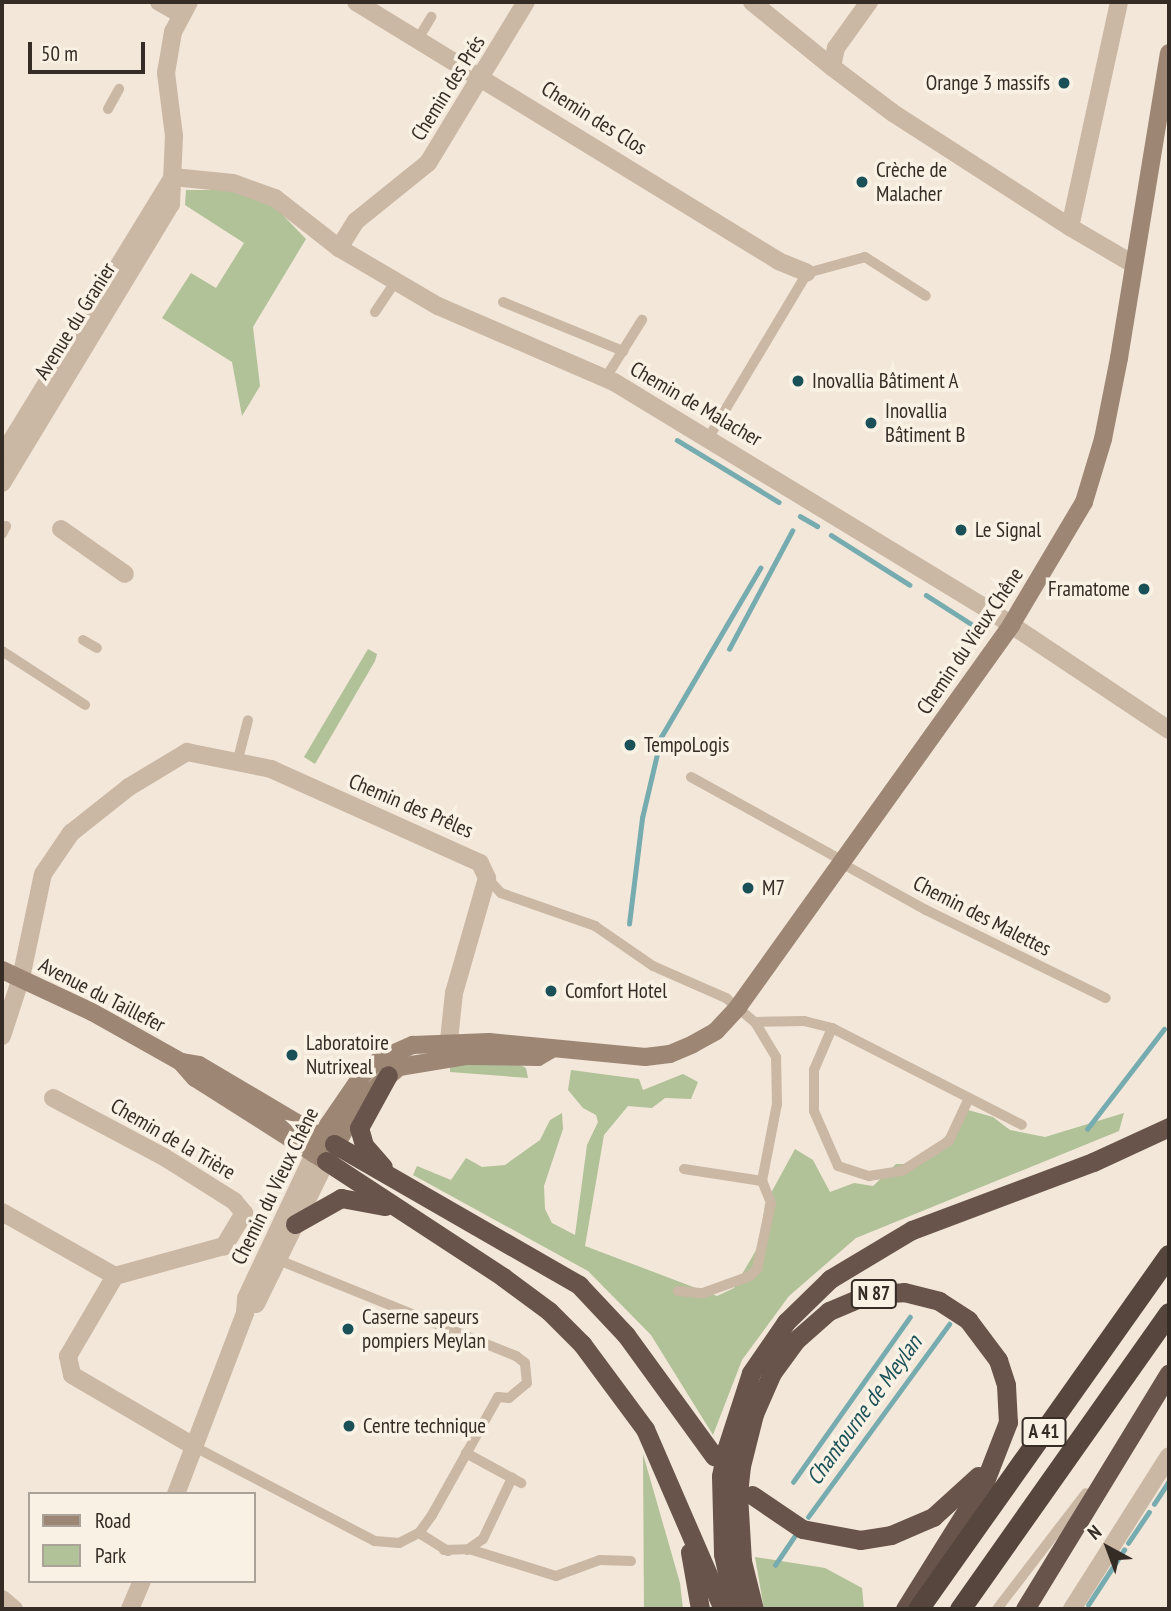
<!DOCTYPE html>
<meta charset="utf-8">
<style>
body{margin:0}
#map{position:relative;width:1171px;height:1611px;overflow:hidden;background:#f2e7d8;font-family:"PT Sans Narrow",sans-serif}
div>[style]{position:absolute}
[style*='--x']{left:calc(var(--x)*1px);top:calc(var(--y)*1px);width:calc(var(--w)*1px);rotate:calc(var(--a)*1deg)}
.green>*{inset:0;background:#b1c198}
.stream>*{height:4.5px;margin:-2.25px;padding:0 2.25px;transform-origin:2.25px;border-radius:2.25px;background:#76abb0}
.service>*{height:10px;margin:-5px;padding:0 5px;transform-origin:5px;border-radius:5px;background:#cab7a4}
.minor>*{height:18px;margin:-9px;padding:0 9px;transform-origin:9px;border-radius:9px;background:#cab7a4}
.tertiary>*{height:18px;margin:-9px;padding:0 9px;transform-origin:9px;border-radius:9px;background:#cab7a4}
.secondary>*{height:18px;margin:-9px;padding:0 9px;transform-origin:9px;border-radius:9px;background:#9e8675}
.trunk>*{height:19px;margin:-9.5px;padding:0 9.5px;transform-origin:9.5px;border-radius:9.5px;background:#68544a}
.motorway>*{height:21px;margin:-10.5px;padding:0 10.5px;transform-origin:10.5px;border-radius:10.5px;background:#57463d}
.trunk-bridge>*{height:19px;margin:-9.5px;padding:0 9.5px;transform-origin:9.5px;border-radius:9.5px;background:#68544a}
.dots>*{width:19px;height:19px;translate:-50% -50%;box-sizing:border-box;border:4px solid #faf1e5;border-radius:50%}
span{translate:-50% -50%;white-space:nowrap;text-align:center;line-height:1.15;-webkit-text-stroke:7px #faf1e5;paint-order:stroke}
.shield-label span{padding:2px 5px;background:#faf1e5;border:2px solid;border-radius:5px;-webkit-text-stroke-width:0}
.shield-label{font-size:19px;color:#352c26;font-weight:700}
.poi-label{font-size:21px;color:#352c26}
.right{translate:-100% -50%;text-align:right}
.left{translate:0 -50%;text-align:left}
.street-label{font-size:21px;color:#352c26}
.water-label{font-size:23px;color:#1a5158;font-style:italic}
.frame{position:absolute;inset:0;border:4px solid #352c26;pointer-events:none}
.legend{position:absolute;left:28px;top:1492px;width:228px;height:91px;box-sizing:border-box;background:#faf1e5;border:2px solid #aba299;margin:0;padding:9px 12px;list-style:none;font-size:21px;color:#352c26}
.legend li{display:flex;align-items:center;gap:14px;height:35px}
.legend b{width:35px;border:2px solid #aba299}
.north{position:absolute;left:1073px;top:1513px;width:70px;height:70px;-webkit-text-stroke:5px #faf1e5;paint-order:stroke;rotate:319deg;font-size:19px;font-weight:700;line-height:28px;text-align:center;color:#352c26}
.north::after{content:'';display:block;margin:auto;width:24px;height:32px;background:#352c26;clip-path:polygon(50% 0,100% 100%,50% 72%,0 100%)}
.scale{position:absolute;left:28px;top:42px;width:117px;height:32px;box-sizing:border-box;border:4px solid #352c26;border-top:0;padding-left:9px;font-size:21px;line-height:24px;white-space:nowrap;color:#352c26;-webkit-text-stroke:5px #faf1e5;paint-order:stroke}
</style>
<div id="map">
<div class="green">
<div style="clip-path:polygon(186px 190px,232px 190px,271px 203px,306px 239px,253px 327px,260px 386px,242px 416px,232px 362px,162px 318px,191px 273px,216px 288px,244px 243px,185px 205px)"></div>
<div style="clip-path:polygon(368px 649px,377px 654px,375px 661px,315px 764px,304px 757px)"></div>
<div style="clip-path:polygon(450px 1061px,512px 1061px,526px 1068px,528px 1078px,450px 1072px)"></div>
<div style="clip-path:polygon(571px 1070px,639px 1079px,643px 1090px,683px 1074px,698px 1082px,691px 1099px,665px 1098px,652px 1108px,628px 1106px,604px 1135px,585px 1246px,717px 1296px,734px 1288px,759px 1245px,765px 1204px,795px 1149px,813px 1160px,830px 1192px,854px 1183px,873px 1186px,896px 1164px,916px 1164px,946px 1136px,961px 1108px,993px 1117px,1010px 1130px,1045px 1137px,1124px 1113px,1119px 1131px,856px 1238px,789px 1296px,742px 1360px,713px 1435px,651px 1335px,588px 1271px,413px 1175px,417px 1166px,451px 1180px,466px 1158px,482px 1167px,505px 1165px,540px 1140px,550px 1120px,562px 1113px,563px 1129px,544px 1186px,545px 1209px,552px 1223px,575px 1235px,587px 1145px,598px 1122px,596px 1115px,583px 1108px,568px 1090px)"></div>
<div style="clip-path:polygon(643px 1454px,680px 1583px,683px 1609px,644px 1609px)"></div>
<div style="clip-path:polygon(755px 1557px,825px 1568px,862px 1588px,864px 1609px,764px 1609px)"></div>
</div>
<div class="stream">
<div style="--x:677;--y:440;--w:119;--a:31.3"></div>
<div style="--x:800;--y:516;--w:20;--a:30"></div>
<div style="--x:831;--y:535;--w:93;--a:32.3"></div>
<div style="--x:926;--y:595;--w:59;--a:32.6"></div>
<div style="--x:729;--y:649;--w:134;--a:-61.9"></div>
<div style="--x:629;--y:924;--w:107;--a:-83"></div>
<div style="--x:642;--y:818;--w:83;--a:-76.8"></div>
<div style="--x:661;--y:737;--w:196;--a:-59.6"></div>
<div style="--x:1087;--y:1129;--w:126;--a:-52.4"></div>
<div style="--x:793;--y:1482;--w:202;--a:-54.7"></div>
<div style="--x:1154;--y:1504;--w:27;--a:-57"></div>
<div style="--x:808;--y:1517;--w:239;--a:-53.8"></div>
<div style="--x:1128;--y:1543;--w:37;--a:-56"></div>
<div style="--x:775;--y:1565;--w:34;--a:-56"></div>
<div style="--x:1088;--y:1605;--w:66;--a:-56.8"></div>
</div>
<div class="service">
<div style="--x:418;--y:39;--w:26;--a:-59"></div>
<div style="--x:108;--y:109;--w:23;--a:-61"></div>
<div style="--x:503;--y:302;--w:130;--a:22.2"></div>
<div style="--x:375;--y:312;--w:37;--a:-56"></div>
<div style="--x:605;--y:379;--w:70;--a:-57.9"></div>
<div style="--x:709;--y:437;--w:191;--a:-59.1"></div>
<div style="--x:807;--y:273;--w:60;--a:-15.4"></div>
<div style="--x:865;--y:257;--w:72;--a:32.6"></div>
<div style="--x:2;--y:534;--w:9;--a:-63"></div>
<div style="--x:83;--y:640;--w:16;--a:30"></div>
<div style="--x:2;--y:651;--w:99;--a:33"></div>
<div style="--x:238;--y:759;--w:40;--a:-75.6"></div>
<div style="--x:691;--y:777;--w:176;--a:28.9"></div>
<div style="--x:843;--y:864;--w:95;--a:29"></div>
<div style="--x:926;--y:910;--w:200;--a:26.1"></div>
<div style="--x:487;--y:878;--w:21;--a:47"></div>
<div style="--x:501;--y:893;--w:100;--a:19.3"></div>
<div style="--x:595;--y:926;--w:70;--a:34.6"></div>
<div style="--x:653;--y:966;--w:80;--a:23.7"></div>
<div style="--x:726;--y:998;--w:38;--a:40"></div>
<div style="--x:755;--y:1022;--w:49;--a:-1.2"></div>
<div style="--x:804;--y:1021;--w:29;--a:14"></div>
<div style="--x:832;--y:1028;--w:213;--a:27"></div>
<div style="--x:832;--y:1028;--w:46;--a:113.2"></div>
<div style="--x:814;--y:1070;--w:41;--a:90"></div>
<div style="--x:814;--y:1111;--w:60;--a:66.4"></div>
<div style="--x:838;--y:1166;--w:33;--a:18"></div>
<div style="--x:869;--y:1176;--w:33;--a:-9"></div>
<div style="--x:902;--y:1171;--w:56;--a:-32.6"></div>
<div style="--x:949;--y:1141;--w:47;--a:-65.1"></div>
<div style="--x:684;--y:1169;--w:79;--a:8.7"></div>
<div style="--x:762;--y:1181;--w:78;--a:-79"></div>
<div style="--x:777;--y:1104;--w:47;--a:-91.2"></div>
<div style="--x:776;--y:1057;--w:41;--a:-121"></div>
<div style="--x:678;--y:1291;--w:25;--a:5"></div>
<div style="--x:703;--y:1293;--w:50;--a:-19.9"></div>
<div style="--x:750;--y:1276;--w:10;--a:-45"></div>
<div style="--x:757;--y:1269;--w:67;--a:-78"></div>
<div style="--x:771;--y:1203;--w:24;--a:-112"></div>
<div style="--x:193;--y:1446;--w:205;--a:27.6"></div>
<div style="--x:375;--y:1541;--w:24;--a:5"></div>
<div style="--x:399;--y:1543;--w:22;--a:-27"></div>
<div style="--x:419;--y:1533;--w:22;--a:-54"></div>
<div style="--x:432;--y:1515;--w:135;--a:-60.8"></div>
<div style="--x:498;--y:1397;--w:11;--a:5"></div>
<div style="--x:509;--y:1398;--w:23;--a:-40"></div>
<div style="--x:527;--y:1383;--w:20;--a:-96"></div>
<div style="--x:525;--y:1363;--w:11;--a:-142"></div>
<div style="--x:516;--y:1356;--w:261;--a:-158"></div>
<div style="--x:466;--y:1453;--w:63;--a:28.6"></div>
<div style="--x:419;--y:1533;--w:34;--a:32"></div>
<div style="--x:444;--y:1550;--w:25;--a:-2"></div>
<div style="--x:469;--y:1549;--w:91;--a:17.2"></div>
<div style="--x:556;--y:1576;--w:47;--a:-20"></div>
<div style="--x:600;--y:1560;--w:31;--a:2"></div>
<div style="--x:467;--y:1550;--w:19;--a:-35"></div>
<div style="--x:483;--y:1539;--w:68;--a:-64.6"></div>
<div style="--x:997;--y:1609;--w:146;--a:-52.5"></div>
</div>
<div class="minor">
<div style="--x:159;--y:2;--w:26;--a:29"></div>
<div style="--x:356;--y:2;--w:495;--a:31.5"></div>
<div style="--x:778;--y:261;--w:31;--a:22"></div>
<div style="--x:752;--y:2;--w:103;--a:39.1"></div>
<div style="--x:869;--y:2;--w:57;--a:125.7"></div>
<div style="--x:836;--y:48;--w:19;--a:102"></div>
<div style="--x:832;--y:67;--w:76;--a:37"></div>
<div style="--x:893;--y:113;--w:211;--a:32.8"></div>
<div style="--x:1070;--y:227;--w:230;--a:-77.7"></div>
<div style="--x:173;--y:177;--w:60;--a:5.7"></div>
<div style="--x:233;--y:183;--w:45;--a:19.7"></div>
<div style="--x:275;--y:198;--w:81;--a:38"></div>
<div style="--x:339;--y:248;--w:115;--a:30.4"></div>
<div style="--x:438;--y:306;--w:192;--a:23.4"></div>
<div style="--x:614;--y:382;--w:439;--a:31.3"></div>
<div style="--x:989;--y:610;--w:216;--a:33.7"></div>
<div style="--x:1070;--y:227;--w:73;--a:30.4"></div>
<div style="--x:339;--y:248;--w:32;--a:-58"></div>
<div style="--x:356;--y:221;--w:92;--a:-38.9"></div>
<div style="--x:428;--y:163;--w:188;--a:-58.7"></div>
<div style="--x:61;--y:529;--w:78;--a:35.1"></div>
<div style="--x:2;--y:1036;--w:61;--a:-71.9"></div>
<div style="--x:21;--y:978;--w:106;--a:-78.1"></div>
<div style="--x:43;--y:874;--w:50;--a:-55.7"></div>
<div style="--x:71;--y:833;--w:74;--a:-38.4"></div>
<div style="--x:129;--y:787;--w:68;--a:-31.1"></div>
<div style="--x:187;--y:752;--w:86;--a:11.4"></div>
<div style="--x:271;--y:769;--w:229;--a:24.2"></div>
<div style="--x:480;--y:863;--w:17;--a:65"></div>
<div style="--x:487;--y:878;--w:120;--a:106"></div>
<div style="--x:454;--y:993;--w:47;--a:96.1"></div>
<div style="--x:53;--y:1098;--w:126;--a:28"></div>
<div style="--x:164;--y:1157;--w:83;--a:32.2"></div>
<div style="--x:234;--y:1201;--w:16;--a:50"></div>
<div style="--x:244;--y:1213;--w:39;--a:121"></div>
<div style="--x:224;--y:1246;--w:113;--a:164.6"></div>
<div style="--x:2;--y:1212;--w:130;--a:29.5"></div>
<div style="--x:115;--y:1276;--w:93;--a:120.4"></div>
<div style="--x:68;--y:1356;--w:19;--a:78"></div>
<div style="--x:72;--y:1375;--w:139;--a:30.3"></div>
<div style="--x:2;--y:1599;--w:16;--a:40"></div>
<div style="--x:1072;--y:1609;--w:181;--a:-57.6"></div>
</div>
<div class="tertiary">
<div style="--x:2;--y:456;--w:324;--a:-58.5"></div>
<div style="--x:2;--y:483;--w:326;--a:-58.8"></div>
<div style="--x:171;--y:204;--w:68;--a:-87.5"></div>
<div style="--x:174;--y:136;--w:64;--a:-97.2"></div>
<div style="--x:166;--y:73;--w:42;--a:-80.3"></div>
<div style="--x:173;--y:32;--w:34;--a:-62"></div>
<div style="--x:256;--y:1304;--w:159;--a:-63.9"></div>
<div style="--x:176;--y:1494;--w:194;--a:-69.1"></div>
<div style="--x:245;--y:1313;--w:15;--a:-86"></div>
<div style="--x:246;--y:1298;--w:159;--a:-64.7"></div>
<div style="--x:130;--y:1609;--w:30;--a:-67"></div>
</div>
<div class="secondary">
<div style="--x:2;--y:970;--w:99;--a:25"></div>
<div style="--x:92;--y:1012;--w:102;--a:29.3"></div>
<div style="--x:181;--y:1062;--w:21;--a:49"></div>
<div style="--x:195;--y:1078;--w:155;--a:32.4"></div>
<div style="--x:326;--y:1161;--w:74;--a:-58.9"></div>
<div style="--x:364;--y:1098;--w:47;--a:-41.5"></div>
<div style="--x:399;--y:1067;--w:69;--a:-9.2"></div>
<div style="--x:467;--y:1056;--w:71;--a:0.8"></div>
<div style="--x:538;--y:1057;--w:16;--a:-30"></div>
<div style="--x:181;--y:1062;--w:18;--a:9"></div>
<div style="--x:199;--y:1065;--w:153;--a:30.6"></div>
<div style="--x:314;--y:1154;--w:32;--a:-64"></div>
<div style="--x:328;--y:1125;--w:62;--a:-55.5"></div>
<div style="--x:363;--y:1074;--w:23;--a:-40"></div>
<div style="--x:381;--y:1059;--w:35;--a:-24"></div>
<div style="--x:413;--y:1045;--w:76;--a:-2.3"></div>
<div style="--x:489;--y:1042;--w:157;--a:5.5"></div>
<div style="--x:645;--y:1057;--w:25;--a:-7"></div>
<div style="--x:670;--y:1054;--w:25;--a:-23"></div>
<div style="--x:693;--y:1044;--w:26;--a:-29"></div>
<div style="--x:716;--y:1031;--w:33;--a:-47"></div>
<div style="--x:738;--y:1007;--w:470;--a:-54.4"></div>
<div style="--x:1011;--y:625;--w:143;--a:-59.3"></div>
<div style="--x:1084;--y:502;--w:66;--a:-73.2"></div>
<div style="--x:1103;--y:439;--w:83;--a:-78.8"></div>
<div style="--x:1119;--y:358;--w:309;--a:-80.7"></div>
</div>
<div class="trunk">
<div style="--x:334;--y:1144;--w:283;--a:29.9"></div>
<div style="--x:579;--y:1285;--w:69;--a:46.8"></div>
<div style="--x:626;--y:1335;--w:150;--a:54"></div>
<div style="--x:326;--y:1161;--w:212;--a:33.2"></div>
<div style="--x:503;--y:1277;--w:57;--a:36.5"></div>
<div style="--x:549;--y:1311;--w:47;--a:45"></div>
<div style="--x:582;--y:1344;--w:106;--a:53.5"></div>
<div style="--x:645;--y:1429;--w:196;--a:66.6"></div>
<div style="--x:383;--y:1167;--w:29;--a:-131"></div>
<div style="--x:364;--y:1145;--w:18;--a:-106"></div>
<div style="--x:359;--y:1128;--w:60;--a:-61.3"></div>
<div style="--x:295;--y:1224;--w:53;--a:-29.5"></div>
<div style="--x:341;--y:1198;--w:45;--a:10.3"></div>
<div style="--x:726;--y:1450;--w:81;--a:-72"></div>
<div style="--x:751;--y:1373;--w:62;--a:-55.5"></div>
<div style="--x:786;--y:1322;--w:62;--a:-44.3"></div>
<div style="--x:830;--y:1279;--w:96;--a:-30.9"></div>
<div style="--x:912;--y:1230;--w:193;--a:-20.6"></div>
<div style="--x:1093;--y:1162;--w:84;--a:-24.7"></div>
<div style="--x:741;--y:1466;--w:54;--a:-76"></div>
<div style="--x:754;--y:1414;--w:45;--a:-66.3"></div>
<div style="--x:772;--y:1373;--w:41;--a:-54"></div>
<div style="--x:796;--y:1340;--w:44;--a:-41.3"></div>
<div style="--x:829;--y:1311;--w:43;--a:-23"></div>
<div style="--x:869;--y:1294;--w:35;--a:-3"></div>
<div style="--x:904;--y:1292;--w:36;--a:14"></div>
<div style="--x:939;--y:1301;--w:35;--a:33"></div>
<div style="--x:968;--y:1320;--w:50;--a:53.1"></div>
<div style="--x:998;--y:1360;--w:26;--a:72"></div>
<div style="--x:1006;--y:1385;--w:37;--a:87"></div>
<div style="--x:1008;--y:1422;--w:63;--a:111.3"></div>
<div style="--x:985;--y:1481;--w:151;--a:122"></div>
<div style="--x:721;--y:1476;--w:78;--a:88.5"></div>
<div style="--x:723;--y:1554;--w:56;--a:77.7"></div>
<div style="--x:738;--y:1494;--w:67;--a:86.6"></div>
<div style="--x:742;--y:1561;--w:49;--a:76"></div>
<div style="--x:752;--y:1495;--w:60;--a:34.2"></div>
<div style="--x:802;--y:1529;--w:59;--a:10.7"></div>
<div style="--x:860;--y:1540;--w:31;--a:-9"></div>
<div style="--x:891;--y:1535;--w:46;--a:-23.2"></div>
<div style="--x:933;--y:1517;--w:61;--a:-42.3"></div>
<div style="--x:690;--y:1552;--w:58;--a:80"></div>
<div style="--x:1025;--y:1609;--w:276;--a:-58.6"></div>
</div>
<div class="motorway">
<div style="--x:918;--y:1609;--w:434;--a:-54.7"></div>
<div style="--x:960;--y:1609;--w:362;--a:-54.8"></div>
</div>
<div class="trunk-bridge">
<div style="--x:721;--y:1476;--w:26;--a:-79"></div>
<div style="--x:738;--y:1494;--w:28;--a:-84"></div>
</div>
<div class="dots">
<div style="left:1064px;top:83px;background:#1a5158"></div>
<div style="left:862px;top:182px;background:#1a5158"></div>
<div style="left:798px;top:381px;background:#1a5158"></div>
<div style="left:871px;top:423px;background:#1a5158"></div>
<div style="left:961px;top:530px;background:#1a5158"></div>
<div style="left:1144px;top:589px;background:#1a5158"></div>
<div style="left:630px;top:745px;background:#1a5158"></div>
<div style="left:748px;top:888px;background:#1a5158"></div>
<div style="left:551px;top:991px;background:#1a5158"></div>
<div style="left:292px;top:1055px;background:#1a5158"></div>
<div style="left:348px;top:1329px;background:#1a5158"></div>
<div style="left:349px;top:1426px;background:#1a5158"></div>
</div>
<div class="shield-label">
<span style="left:874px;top:1294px">N 87</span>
<span style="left:1044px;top:1432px">A 41</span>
</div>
<div class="poi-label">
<span class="right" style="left:1050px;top:83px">Orange 3 massifs</span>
<span class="left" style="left:876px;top:182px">Crèche de<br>Malacher</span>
<span class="left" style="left:812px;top:381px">Inovallia Bâtiment A</span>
<span class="left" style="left:885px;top:423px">Inovallia<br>Bâtiment B</span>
<span class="left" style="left:975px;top:530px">Le Signal</span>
<span class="right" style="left:1130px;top:589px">Framatome</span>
<span class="left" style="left:644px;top:745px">TempoLogis</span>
<span class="left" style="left:762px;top:888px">M7</span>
<span class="left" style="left:565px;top:991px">Comfort Hotel</span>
<span class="left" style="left:306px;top:1055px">Laboratoire<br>Nutrixeal</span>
<span class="left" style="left:362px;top:1329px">Caserne sapeurs<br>pompiers Meylan</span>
<span class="left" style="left:363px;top:1426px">Centre technique</span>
</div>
<div class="street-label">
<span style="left:448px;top:88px;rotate:-58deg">Chemin des Prés</span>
<span style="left:594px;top:118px;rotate:32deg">Chemin des Clos</span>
<span style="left:75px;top:321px;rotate:-58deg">Avenue du Granier</span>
<span style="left:696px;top:404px;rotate:30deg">Chemin de Malacher</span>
<span style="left:970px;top:641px;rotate:-56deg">Chemin du Vieux Chêne</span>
<span style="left:411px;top:806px;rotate:23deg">Chemin des Prêles</span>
<span style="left:982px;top:916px;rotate:27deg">Chemin des Malettes</span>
<span style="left:102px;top:995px;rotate:27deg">Avenue du Taillefer</span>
<span style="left:173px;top:1139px;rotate:30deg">Chemin de la Trière</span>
<span style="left:275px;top:1186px;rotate:-64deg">Chemin du Vieux Chêne</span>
</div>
<div class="water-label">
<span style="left:864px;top:1410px;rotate:-54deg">Chantourne de Meylan</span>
</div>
<div class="frame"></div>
<ul class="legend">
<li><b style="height:9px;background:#9e8675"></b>Road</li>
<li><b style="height:19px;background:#b1c198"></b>Park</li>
</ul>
<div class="north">N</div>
<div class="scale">50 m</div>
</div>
